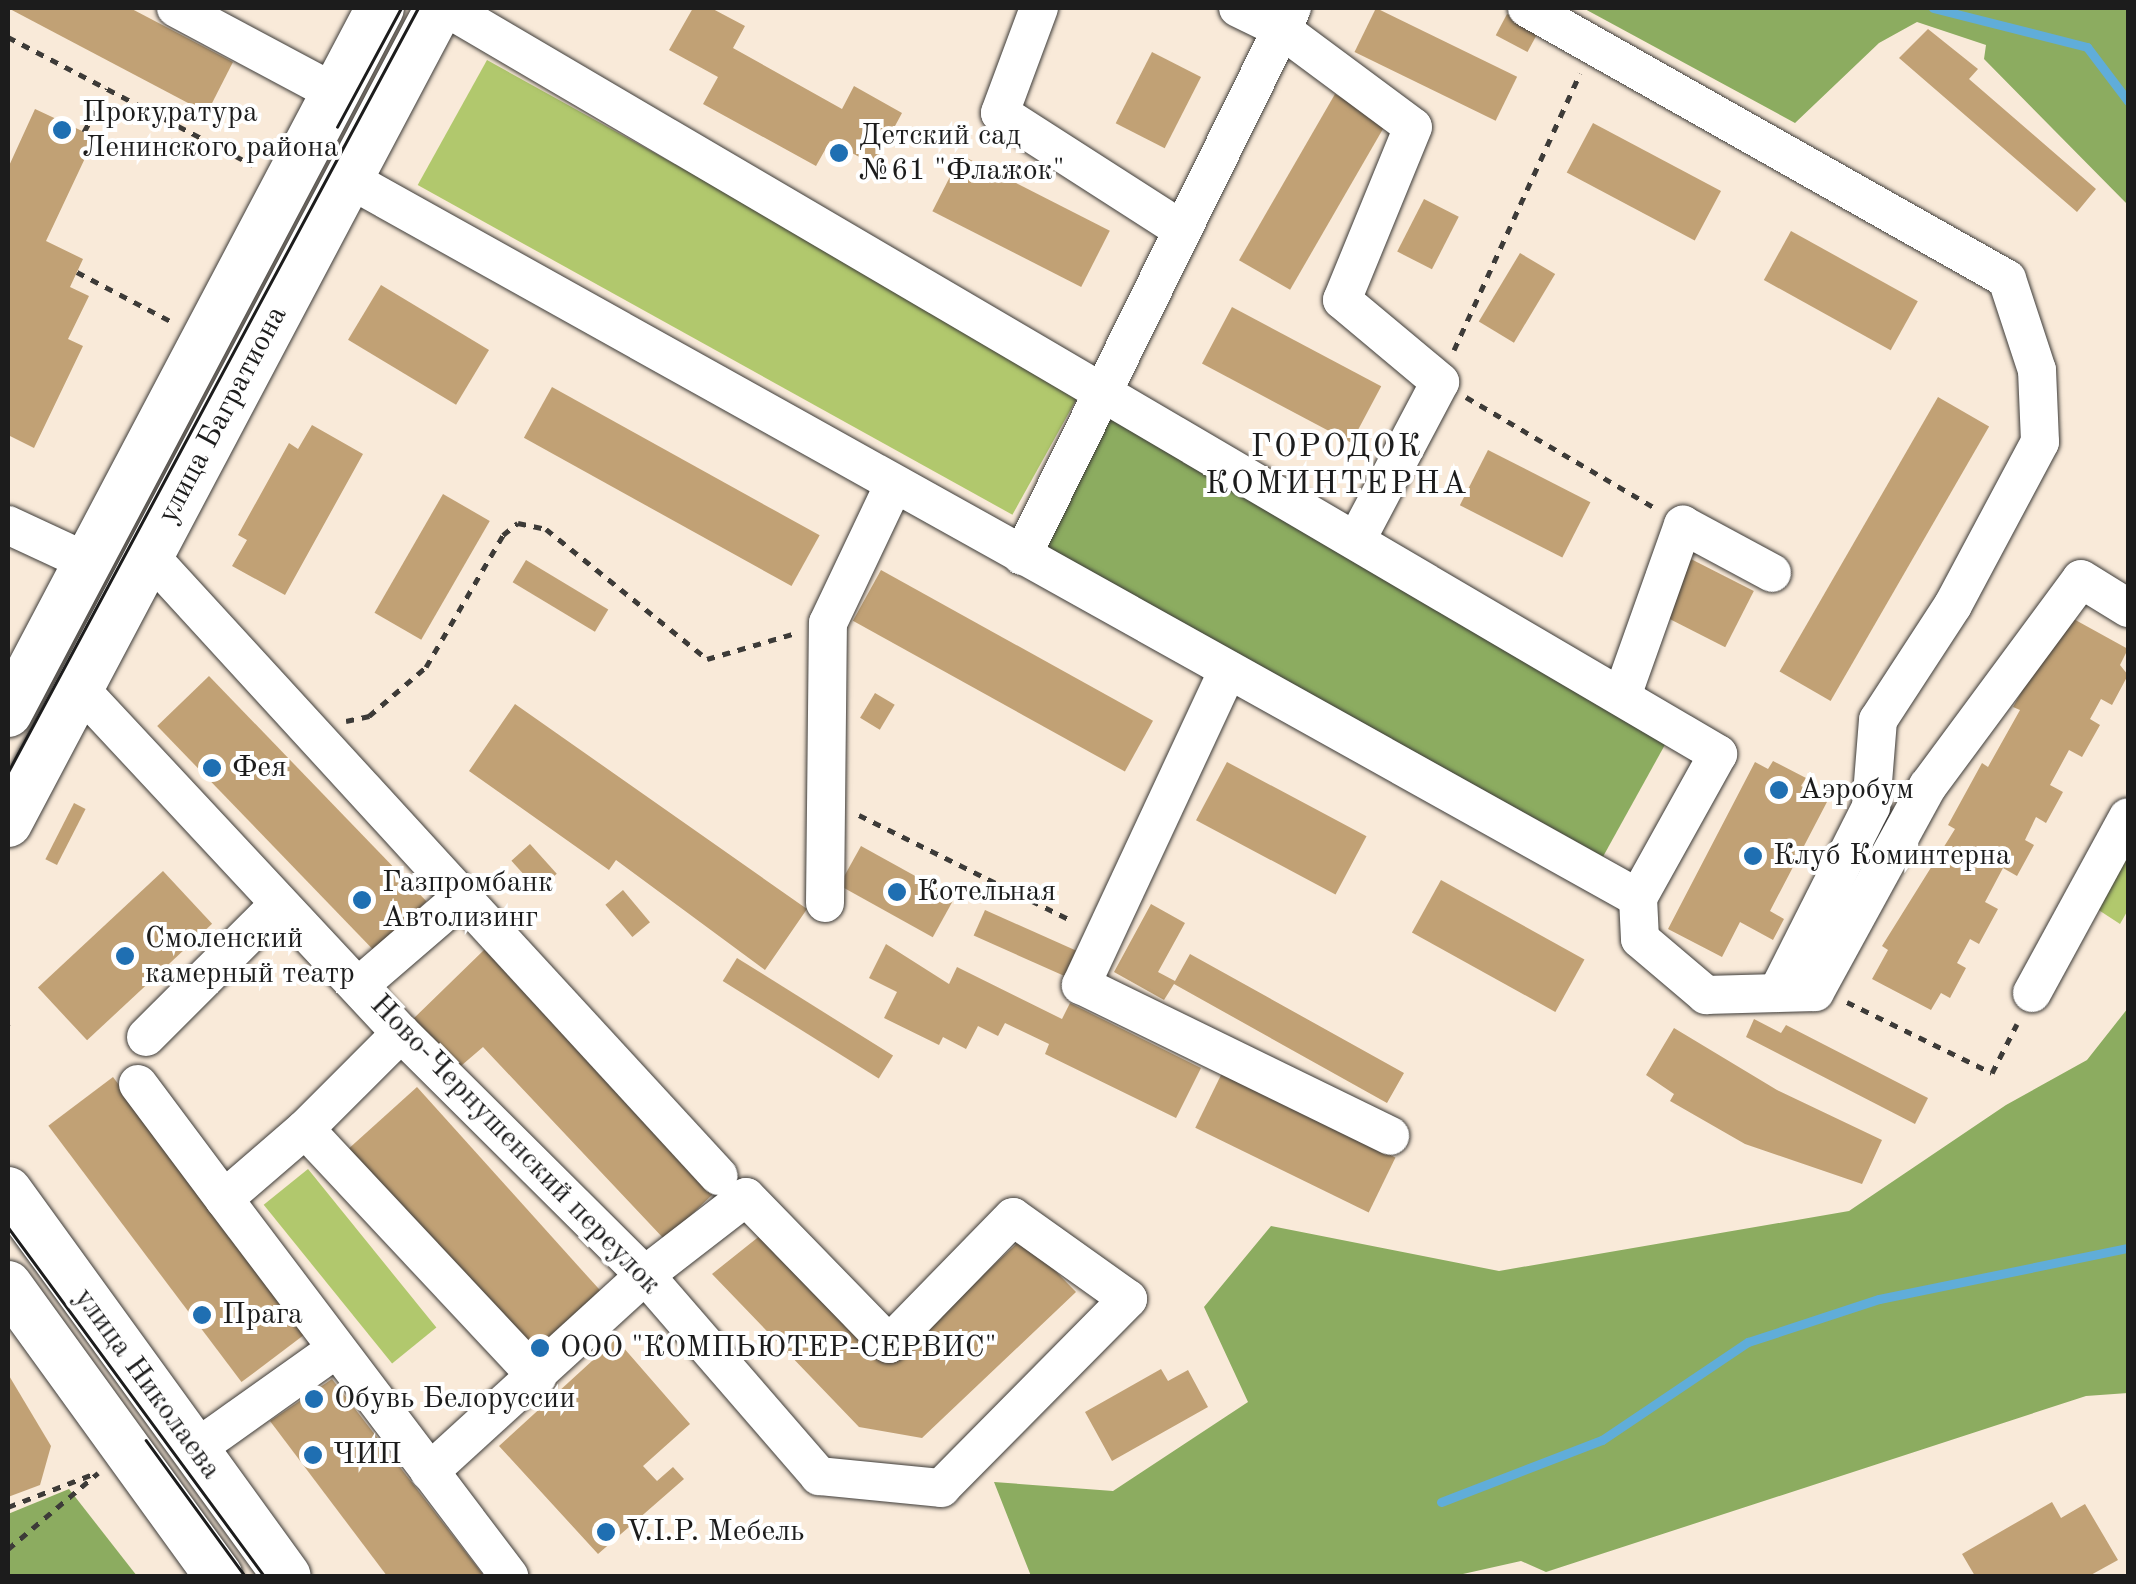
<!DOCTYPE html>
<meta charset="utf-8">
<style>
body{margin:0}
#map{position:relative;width:2136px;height:1584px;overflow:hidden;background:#f9ead9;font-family:"Old Standard TT",serif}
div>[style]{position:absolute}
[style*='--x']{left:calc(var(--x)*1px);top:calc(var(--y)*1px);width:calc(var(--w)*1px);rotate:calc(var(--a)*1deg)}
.green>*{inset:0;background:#b1c86d;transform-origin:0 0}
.forest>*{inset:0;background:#8cac60;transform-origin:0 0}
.stream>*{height:9px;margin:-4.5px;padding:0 4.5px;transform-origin:4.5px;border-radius:4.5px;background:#60add9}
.building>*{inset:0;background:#c1a175;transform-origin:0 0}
.path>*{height:5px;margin-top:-2.5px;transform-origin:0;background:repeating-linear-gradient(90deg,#3d3b38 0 8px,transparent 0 16px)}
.roads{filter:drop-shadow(0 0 2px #3d3b38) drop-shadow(0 0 2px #3d3b38)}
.minor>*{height:38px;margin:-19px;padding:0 19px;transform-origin:19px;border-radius:19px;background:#fff}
.major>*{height:48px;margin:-24px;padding:0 24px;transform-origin:24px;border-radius:24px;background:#fff}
.tram>*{height:2.5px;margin:-1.25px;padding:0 1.25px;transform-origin:1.25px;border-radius:1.25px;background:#1c1c1c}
.dots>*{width:28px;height:28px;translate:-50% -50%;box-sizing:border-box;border:5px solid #fff;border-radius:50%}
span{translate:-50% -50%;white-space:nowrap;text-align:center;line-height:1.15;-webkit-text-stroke:8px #fff;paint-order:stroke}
.poi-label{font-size:30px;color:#1c1c1c}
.left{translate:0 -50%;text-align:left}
.street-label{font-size:30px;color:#1c1c1c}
.neighbourhood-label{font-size:32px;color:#1c1c1c;letter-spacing:2.5px}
.frame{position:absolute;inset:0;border:10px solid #1c1c1c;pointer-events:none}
</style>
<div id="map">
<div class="green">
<div style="left:487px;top:60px;width:680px;height:143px;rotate:29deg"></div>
<div style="clip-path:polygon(2128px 856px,2128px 910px,2120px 924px,2094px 907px)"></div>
<div style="left:308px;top:1169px;width:204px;height:57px;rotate:51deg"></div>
</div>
<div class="forest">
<div style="clip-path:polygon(1583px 8px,2128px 8px,2128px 205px,1984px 59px,1986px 45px,1917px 22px,1879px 43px,1795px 123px)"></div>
<div style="left:1104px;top:414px;width:651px;height:145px;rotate:29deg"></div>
<div style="clip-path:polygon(2128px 1008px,2128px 1393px,2086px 1396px,1546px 1572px,1521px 1561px,1454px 1576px,1031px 1576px,994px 1482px,1113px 1491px,1248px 1402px,1204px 1307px,1271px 1226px,1499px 1271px,1849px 1211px,2006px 1105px,2087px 1060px)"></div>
<div style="clip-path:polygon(69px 1489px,137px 1576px,8px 1576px,8px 1514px)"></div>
</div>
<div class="stream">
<div style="--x:1933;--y:8;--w:159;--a:14.2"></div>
<div style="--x:2087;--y:47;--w:68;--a:52.8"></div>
<div style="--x:1441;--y:1502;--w:173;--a:-21.1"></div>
<div style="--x:1602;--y:1440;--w:176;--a:-33.9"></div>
<div style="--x:1748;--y:1342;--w:138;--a:-18.2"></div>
<div style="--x:1879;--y:1299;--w:254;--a:-11.6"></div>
</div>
<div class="building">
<div style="clip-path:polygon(8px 8px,130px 8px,233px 62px,207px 113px)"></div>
<div style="clip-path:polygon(693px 8px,711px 8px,745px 26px,733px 48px,842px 109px,854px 86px,902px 113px,874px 165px,830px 141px,816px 166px,703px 104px,718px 77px,669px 50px)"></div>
<div style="left:1376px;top:8px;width:157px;height:49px;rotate:26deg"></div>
<div style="left:1507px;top:14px;width:36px;height:24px;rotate:28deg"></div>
<div style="clip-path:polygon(1928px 29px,1978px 69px,1969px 79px,2096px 189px,2077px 212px,1899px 58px)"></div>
<div style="left:1152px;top:52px;width:55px;height:80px;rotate:27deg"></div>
<div style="left:1335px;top:94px;width:59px;height:192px;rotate:30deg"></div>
<div style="clip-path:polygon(35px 109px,95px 137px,46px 241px,83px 259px,70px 287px,89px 296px,68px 339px,83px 346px,34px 448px,8px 435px,8px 168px)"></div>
<div style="left:1593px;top:123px;width:145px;height:56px;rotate:28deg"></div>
<div style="left:961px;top:155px;width:167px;height:63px;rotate:27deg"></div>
<div style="left:1424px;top:199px;width:39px;height:59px;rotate:27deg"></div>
<div style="left:1791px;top:231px;width:145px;height:56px;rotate:29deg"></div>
<div style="left:1520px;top:253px;width:41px;height:80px;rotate:31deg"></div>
<div style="left:381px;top:285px;width:126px;height:64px;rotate:31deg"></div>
<div style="left:1232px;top:307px;width:169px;height:64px;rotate:28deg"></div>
<div style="left:552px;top:387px;width:306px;height:58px;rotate:29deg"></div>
<div style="left:1938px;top:397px;width:59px;height:317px;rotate:30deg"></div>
<div style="clip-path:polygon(312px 425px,363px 454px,285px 595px,232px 566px,247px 540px,238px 535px,289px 443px,298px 449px)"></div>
<div style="left:1488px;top:450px;width:115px;height:62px;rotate:27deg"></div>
<div style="left:443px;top:494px;width:54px;height:137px;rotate:30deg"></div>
<div style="left:1687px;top:557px;width:75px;height:63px;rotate:27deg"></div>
<div style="left:526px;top:560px;width:96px;height:26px;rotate:31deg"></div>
<div style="left:881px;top:570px;width:311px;height:58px;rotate:29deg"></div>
<div style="clip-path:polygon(2070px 617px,2128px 649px,2120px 665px,2128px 675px,2112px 705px,2101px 699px,2090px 719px,2100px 725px,2082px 757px,2069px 750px,2050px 785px,2063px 792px,2046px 823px,2036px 817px,2025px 840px,2034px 845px,2017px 876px,2003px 868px,1985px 902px,1998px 909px,1979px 944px,1970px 939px,1957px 963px,1966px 968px,1950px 998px,1941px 993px,1931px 1010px,1872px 979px,1888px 950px,1882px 946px,1955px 829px,1948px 825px,1982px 763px,1988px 767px,2020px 710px,2013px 707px,2047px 646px,2053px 649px)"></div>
<div style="left:209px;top:676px;width:313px;height:72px;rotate:46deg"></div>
<div style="left:875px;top:693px;width:23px;height:29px;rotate:31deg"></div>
<div style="clip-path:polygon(515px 704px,807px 909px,765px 970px,616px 860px,609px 870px,469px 771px)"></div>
<div style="clip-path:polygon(1773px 761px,1806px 778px,1801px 786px,1828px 800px,1770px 911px,1784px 919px,1773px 940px,1740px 922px,1722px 957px,1668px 929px,1755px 762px,1768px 769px)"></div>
<div style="left:1227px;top:762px;width:158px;height:66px;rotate:28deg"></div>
<div style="left:74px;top:803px;width:13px;height:63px;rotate:27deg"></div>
<div style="left:530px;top:844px;width:40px;height:25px;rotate:48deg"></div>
<div style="left:861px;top:846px;width:107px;height:45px;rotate:29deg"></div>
<div style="left:163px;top:871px;width:72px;height:171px;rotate:47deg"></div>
<div style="left:1441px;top:880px;width:164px;height:60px;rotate:29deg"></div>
<div style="left:623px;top:890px;width:42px;height:23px;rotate:50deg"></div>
<div style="clip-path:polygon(1151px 904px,1185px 923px,1158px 972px,1175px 981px,1190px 954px,1404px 1073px,1387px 1103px,1174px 984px,1164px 1000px,1114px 972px)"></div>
<div style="left:985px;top:910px;width:105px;height:28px;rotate:24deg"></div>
<div style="clip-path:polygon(886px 944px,949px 984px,957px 967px,1062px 1019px,1070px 1003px,1201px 1068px,1176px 1118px,1045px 1054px,1049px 1044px,1005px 1023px,998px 1036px,978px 1026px,966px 1049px,943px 1037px,939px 1045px,884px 1018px,897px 992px,869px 978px)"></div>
<div style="clip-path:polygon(485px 949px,713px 1194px,665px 1240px,483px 1047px,455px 1071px,410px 1022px)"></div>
<div style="left:737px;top:958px;width:184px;height:27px;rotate:32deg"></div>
<div style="clip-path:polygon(1754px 1019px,1781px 1033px,1786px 1025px,1928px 1098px,1915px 1124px,1746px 1037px)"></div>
<div style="clip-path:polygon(1674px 1028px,1777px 1090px,1882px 1140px,1862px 1184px,1745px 1144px,1670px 1101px,1674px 1094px,1646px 1075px)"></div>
<div style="left:1222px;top:1073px;width:193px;height:61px;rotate:26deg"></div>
<div style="left:113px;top:1077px;width:321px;height:81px;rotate:53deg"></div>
<div style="left:417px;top:1087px;width:276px;height:94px;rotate:48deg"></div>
<div style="clip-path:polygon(766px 1231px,889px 1361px,1023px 1238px,1076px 1292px,922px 1438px,859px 1427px,712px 1274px)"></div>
<div style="clip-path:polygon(616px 1339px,690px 1424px,643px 1466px,657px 1481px,673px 1467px,684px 1479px,598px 1554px,499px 1446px)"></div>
<div style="clip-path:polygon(1161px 1369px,1168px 1381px,1188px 1370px,1208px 1407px,1112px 1461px,1085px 1412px)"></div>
<div style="clip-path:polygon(8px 1374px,51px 1446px,40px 1485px,8px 1497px)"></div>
<div style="clip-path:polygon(332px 1379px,484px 1576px,387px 1576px,270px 1421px)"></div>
<div style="clip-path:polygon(2052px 1502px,2061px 1518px,2085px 1504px,2118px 1560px,2089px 1576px,1975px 1576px,1962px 1554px)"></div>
</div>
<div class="path">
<div style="--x:8;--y:37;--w:276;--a:27.6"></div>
<div style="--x:84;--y:132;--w:49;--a:-61.9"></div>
<div style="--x:77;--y:272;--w:110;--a:27.7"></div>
<div style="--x:1454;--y:350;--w:304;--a:-65.5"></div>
<div style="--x:1466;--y:397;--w:219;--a:30.4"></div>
<div style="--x:346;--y:721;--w:24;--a:-12"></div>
<div style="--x:369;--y:716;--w:75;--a:-40.7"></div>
<div style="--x:426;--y:667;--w:153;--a:-59.7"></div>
<div style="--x:503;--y:535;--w:19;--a:-39"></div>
<div style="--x:518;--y:523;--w:29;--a:12"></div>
<div style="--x:546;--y:529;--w:207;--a:38.9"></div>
<div style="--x:707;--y:659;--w:93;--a:-16.3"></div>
<div style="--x:859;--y:815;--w:239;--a:26.4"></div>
<div style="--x:1847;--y:1002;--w:161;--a:26.1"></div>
<div style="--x:1992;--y:1073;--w:55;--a:-63"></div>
<div style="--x:8;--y:1024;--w:1;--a:-45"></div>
<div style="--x:8;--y:1507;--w:91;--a:-21.2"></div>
<div style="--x:8;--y:1549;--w:118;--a:-40.2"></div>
</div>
<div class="roads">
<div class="minor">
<div style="--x:176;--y:8;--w:180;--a:28.1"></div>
<div style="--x:447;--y:8;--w:1474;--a:30.41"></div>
<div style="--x:1718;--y:754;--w:165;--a:119.1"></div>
<div style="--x:1638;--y:898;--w:41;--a:87.2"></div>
<div style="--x:1640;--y:939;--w:87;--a:40.3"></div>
<div style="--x:1706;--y:995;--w:109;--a:-1.6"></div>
<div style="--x:1815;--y:992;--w:235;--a:-61.3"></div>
<div style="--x:1928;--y:786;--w:257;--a:-53.5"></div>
<div style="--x:2081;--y:579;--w:55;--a:31.7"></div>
<div style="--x:1039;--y:8;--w:112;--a:110.4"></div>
<div style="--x:1000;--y:113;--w:216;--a:32.7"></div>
<div style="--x:1238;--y:8;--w:48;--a:26"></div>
<div style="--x:1281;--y:29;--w:164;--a:36.6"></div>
<div style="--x:1413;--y:127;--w:187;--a:112.3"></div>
<div style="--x:1342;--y:300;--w:128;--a:39.9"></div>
<div style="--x:1440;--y:382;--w:178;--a:117.9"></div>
<div style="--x:1527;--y:8;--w:551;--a:29.45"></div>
<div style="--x:2007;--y:279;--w:96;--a:71.8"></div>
<div style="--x:2037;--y:370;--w:72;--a:87.6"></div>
<div style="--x:2040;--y:442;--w:185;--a:118.1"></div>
<div style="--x:1953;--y:605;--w:137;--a:123.1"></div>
<div style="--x:1878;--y:720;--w:87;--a:94.6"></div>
<div style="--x:1871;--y:807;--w:208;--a:116.8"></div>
<div style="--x:349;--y:179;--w:1476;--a:29.15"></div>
<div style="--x:8;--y:525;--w:90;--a:24.9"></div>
<div style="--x:148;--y:554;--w:465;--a:47.5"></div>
<div style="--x:462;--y:897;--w:135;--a:139.2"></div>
<div style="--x:1022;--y:556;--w:611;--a:-63.77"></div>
<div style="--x:1228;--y:670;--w:348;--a:115"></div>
<div style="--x:1081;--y:985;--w:344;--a:26"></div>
<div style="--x:79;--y:688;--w:472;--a:47"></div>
<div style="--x:401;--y:1033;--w:344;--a:44.8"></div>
<div style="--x:645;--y:1275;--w:266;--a:49.1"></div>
<div style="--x:819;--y:1476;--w:123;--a:5.6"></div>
<div style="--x:941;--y:1488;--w:266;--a:-45.3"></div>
<div style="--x:1128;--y:1299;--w:141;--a:-144.5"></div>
<div style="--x:1013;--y:1217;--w:177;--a:134.3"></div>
<div style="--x:889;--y:1344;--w:205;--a:-134.2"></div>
<div style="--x:746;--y:1197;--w:128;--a:142.3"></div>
<div style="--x:645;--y:1275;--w:292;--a:137.6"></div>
<div style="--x:1622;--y:696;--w:182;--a:-70.4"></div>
<div style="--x:1683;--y:525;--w:101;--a:28.3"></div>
<div style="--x:462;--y:897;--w:379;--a:47.4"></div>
<div style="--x:825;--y:903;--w:280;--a:-89.4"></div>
<div style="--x:828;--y:623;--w:154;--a:-64.6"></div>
<div style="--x:2032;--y:993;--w:200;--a:-61.4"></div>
<div style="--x:401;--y:1033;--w:136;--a:135"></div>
<div style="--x:305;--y:1129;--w:340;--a:46.9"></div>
<div style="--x:146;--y:1037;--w:188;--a:-45"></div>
<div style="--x:138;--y:1084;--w:144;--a:53.2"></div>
<div style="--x:305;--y:1129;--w:107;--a:139.2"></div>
<div style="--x:224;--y:1199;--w:473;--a:52.9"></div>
<div style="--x:194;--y:1450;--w:174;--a:-35.4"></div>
</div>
<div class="major">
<div style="--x:8;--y:713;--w:797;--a:-62.18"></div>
<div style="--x:8;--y:823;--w:922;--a:-62.13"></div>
<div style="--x:8;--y:1191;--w:475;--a:54.1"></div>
<div style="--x:8;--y:1285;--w:359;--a:54.1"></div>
</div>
</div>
<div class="tram">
<div style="--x:337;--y:127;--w:135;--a:-61.7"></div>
<div style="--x:8;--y:772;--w:867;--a:-61.78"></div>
<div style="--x:8;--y:1227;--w:433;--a:53.7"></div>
<div style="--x:146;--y:1440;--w:168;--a:53.9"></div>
</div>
<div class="dots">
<div style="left:62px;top:130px;background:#1f6fb2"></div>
<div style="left:839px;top:153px;background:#1f6fb2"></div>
<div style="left:212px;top:768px;background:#1f6fb2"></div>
<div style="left:1779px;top:790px;background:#1f6fb2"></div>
<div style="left:1753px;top:856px;background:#1f6fb2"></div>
<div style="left:897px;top:892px;background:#1f6fb2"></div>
<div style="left:362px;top:900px;background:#1f6fb2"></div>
<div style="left:125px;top:956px;background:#1f6fb2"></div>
<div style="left:202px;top:1315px;background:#1f6fb2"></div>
<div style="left:540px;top:1348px;background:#1f6fb2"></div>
<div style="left:314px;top:1399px;background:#1f6fb2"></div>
<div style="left:313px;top:1455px;background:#1f6fb2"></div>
<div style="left:606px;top:1532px;background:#1f6fb2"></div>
</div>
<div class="poi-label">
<span class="left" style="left:82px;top:130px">Прокуратура<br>Ленинского района</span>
<span class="left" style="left:859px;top:153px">Детский сад<br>№61 "Флажок"</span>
<span class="left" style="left:232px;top:768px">Фея</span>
<span class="left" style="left:1799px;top:790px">Аэробум</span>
<span class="left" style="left:1773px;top:856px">Клуб Коминтерна</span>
<span class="left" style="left:382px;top:900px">Газпромбанк<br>Автолизинг</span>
<span class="left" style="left:917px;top:892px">Котельная</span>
<span class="left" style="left:145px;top:956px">Смоленский<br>камерный театр</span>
<span class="left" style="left:222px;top:1315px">Прага</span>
<span class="left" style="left:560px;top:1348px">ООО "КОМПЬЮТЕР-СЕРВИС"</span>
<span class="left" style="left:334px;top:1399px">Обувь Белоруссии</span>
<span class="left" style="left:333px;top:1455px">ЧИП</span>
<span class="left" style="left:626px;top:1532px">V.I.P. Мебель</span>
</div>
<div class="street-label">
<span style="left:223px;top:415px;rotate:-62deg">улица Багратиона</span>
<span style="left:515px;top:1145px;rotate:46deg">Ново-Чернушенский переулок</span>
<span style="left:147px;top:1384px;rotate:54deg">улица Николаева</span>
</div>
<div class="neighbourhood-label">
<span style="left:1337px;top:467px">ГОРОДОК<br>КОМИНТЕРНА</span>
</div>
<div class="frame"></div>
</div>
